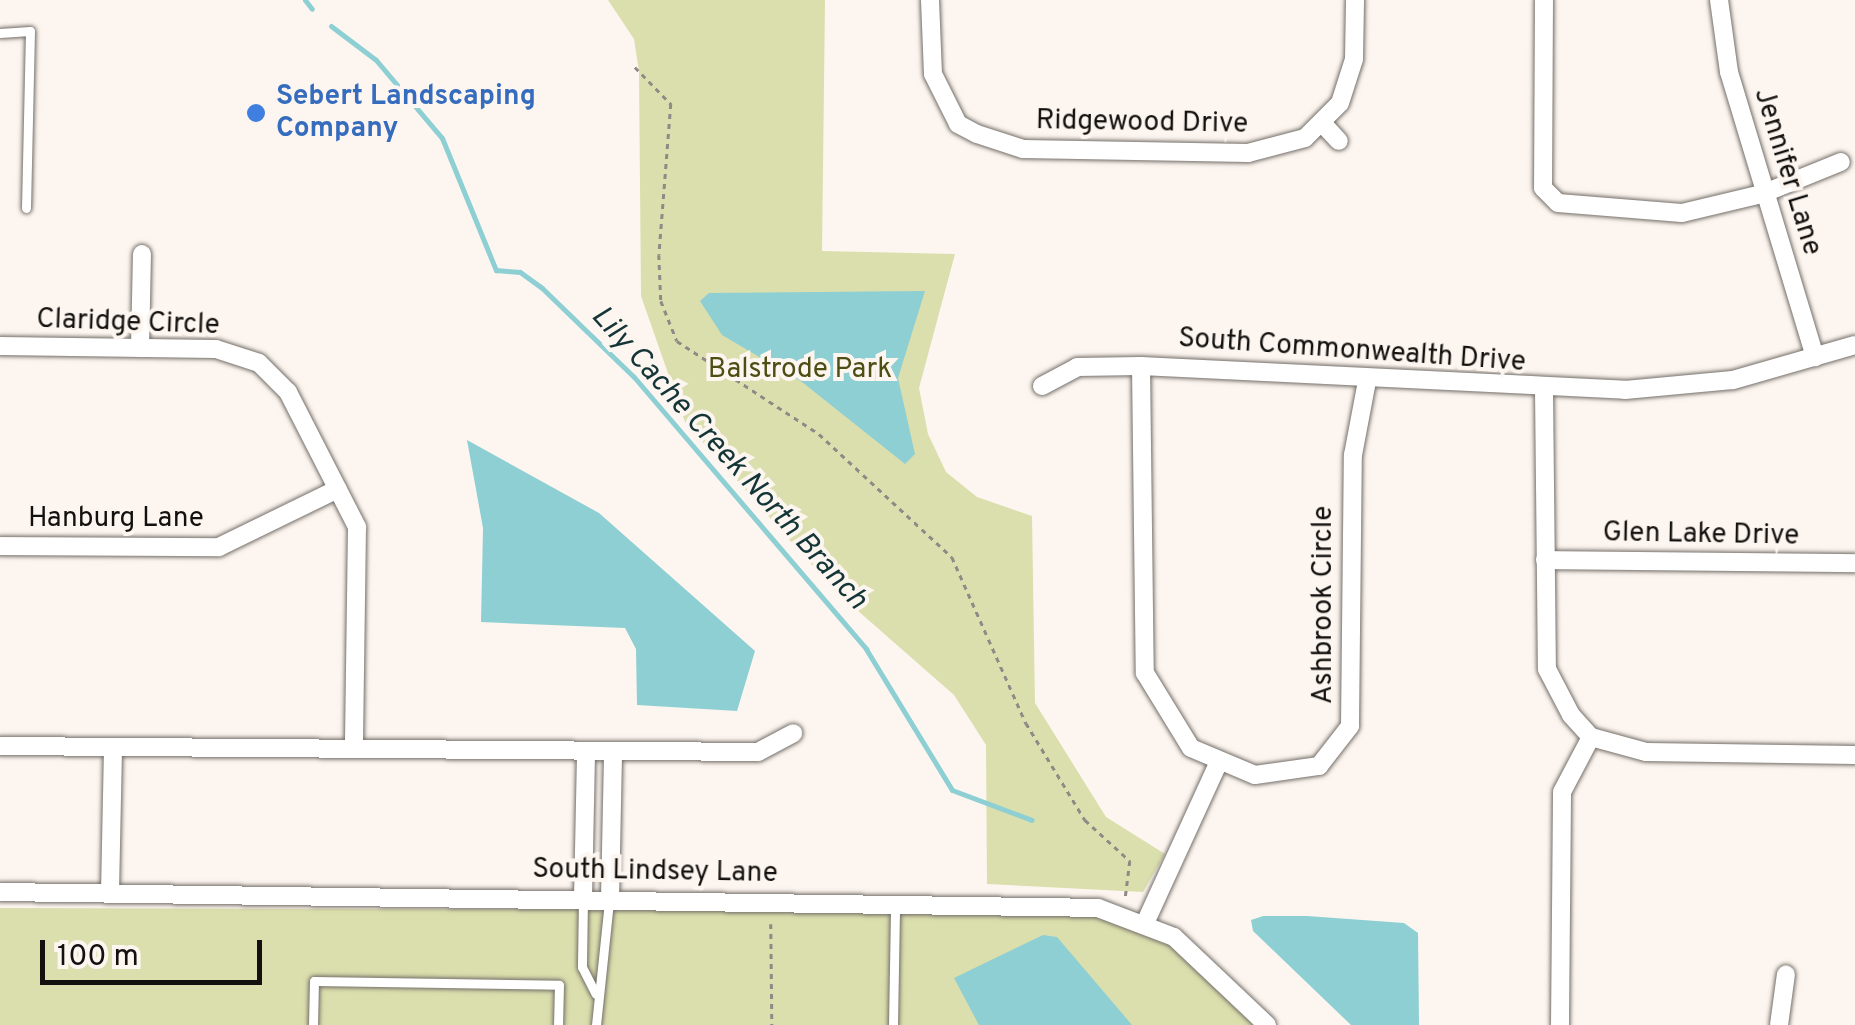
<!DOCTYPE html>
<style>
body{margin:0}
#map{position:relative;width:1855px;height:1025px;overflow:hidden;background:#fdf6f0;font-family:Overpass,sans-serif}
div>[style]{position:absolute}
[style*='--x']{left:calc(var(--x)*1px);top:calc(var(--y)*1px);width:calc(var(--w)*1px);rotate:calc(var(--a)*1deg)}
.green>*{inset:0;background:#dbdfad}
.water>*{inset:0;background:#8dcfd3}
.stream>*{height:5px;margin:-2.5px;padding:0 2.5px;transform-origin:2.5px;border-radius:2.5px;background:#8dcfd3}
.path>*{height:2.5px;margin-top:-1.25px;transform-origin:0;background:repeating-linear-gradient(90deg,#8f8a86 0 5px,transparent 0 10px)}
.roads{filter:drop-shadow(0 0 2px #746e69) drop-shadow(0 0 2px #746e69)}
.lane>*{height:9px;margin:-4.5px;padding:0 4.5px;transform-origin:4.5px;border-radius:4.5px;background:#fff}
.street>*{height:18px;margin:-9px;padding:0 9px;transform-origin:9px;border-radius:9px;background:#fff}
.dots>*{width:28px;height:28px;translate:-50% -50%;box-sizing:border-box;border:5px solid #fdf6f0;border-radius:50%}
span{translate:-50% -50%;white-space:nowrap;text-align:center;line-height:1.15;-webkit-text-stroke:8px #fdf6f0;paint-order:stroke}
.shop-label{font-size:28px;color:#366cbe;font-weight:700}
.left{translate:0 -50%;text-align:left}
.street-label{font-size:28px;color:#13110f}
.park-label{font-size:28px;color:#4c4e14}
.water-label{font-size:30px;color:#143537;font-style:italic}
.scale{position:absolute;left:40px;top:940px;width:222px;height:45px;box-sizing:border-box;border:5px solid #13110f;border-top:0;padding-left:12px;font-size:30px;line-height:35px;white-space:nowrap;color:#13110f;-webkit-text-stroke:8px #fdf6f0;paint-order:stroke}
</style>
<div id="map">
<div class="green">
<div style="clip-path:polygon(608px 0,825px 0,822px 251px,955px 254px,919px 388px,928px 434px,946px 472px,977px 497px,1032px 516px,1035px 703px,1106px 817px,1165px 854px,1143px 892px,987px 884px,986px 745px,954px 695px,833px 589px,685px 422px,641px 296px,639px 72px,634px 39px)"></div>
<div style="clip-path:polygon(0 908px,1116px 911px,1146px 921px,1256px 1025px,0 1025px)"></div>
</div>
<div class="water">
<div style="clip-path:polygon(925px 291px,898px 378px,915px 454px,905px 464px,802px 382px,722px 335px,700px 301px,709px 293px)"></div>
<div style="clip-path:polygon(467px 440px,599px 513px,755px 651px,737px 711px,637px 705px,636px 649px,625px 628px,481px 622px,483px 528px)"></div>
<div style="clip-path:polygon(1307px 916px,1404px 923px,1418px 933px,1419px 1025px,1351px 1025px,1253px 931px,1251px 920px,1263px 916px)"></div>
<div style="clip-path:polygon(1043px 935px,1057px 937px,1132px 1025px,979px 1025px,954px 978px)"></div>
</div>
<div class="stream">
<div style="--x:305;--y:0;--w:11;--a:52"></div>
<div style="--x:331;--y:26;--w:56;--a:37.1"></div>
<div style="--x:376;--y:60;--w:102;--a:49.8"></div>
<div style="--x:442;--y:138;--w:143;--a:67.8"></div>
<div style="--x:496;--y:270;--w:24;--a:5"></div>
<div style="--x:520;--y:272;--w:27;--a:36"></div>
<div style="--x:542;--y:288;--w:128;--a:44.1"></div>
<div style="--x:634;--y:377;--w:358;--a:49.5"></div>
<div style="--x:866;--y:649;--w:165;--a:58.6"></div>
<div style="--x:952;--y:790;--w:85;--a:20.6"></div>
</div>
<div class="path">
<div style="--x:635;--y:67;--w:52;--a:45.8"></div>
<div style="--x:671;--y:104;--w:151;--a:94.5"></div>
<div style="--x:659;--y:255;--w:46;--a:87.5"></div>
<div style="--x:661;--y:301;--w:43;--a:68.2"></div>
<div style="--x:677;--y:341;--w:170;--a:33.2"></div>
<div style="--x:819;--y:434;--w:181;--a:42.8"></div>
<div style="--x:952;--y:557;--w:182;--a:66"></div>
<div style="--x:1026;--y:723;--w:114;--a:58.7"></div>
<div style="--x:1085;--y:820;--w:61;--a:42.3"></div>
<div style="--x:1130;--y:861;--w:39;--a:97"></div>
<div style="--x:771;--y:924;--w:101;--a:89.4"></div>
</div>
<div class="roads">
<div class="lane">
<div style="--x:0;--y:33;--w:30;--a:-4"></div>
<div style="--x:30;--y:31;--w:177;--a:91.3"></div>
<div style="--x:583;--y:900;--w:67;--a:90.9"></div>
<div style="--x:582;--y:967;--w:30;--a:63"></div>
<div style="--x:313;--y:1025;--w:44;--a:-88.7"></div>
<div style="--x:314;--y:981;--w:245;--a:0.9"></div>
<div style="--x:559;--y:985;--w:40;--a:91.4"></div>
<div style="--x:596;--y:1025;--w:125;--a:-84"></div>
<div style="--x:893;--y:1025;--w:119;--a:-89"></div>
</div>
<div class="street">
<div style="--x:930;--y:0;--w:74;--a:87.7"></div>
<div style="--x:933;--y:74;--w:56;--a:63.4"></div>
<div style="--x:958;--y:124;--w:21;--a:28"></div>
<div style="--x:977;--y:134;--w:48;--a:18.1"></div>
<div style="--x:1023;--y:149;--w:225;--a:1"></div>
<div style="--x:1248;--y:153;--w:59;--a:-14.7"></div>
<div style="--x:1305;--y:138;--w:49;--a:-45"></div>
<div style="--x:1340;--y:103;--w:46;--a:-72.3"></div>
<div style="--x:1354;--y:59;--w:59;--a:-89"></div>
<div style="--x:1544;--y:0;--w:188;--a:90.3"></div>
<div style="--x:1543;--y:188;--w:21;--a:45"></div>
<div style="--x:1558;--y:203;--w:124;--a:4.6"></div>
<div style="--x:1682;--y:213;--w:82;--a:-13.4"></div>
<div style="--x:1762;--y:194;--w:85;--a:-22.1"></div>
<div style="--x:1719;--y:0;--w:73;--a:82.1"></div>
<div style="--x:1729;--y:72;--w:298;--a:73.2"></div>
<div style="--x:1323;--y:124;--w:23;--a:47"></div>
<div style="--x:0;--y:346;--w:216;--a:0.8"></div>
<div style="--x:216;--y:349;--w:45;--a:18"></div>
<div style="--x:259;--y:363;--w:41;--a:45"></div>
<div style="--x:288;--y:392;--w:152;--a:62.9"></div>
<div style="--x:357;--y:527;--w:222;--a:90.8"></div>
<div style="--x:140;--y:348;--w:94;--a:-88.8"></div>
<div style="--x:1141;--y:366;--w:307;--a:89.3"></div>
<div style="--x:1145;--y:673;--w:88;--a:58.5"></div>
<div style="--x:1191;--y:748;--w:69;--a:22.9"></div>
<div style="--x:1255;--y:775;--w:65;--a:-8"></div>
<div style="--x:1319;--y:766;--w:51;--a:-52.2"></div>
<div style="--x:1350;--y:726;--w:271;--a:-89.4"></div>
<div style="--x:1353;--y:455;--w:75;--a:-79.3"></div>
<div style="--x:1042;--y:386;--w:40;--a:-28"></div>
<div style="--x:1077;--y:367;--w:64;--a:-0.9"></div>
<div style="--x:1141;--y:366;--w:485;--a:2.8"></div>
<div style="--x:1625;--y:390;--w:108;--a:-5.3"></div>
<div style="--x:1733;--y:380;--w:127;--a:-16"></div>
<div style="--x:1544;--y:390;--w:279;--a:89.4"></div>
<div style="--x:1547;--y:669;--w:52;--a:62.4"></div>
<div style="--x:1571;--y:715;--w:30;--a:48"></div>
<div style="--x:1591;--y:737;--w:57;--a:15.3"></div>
<div style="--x:1646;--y:752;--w:209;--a:0.8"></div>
<div style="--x:0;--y:546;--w:219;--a:0.3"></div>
<div style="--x:219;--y:547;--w:132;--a:-26"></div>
<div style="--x:1545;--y:560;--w:310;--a:0.6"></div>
<div style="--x:0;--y:746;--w:758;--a:0.45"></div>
<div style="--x:758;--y:752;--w:40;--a:-28"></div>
<div style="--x:0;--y:892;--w:1098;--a:0.83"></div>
<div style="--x:1098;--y:908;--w:81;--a:20.9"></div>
<div style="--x:1174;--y:937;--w:128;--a:43.4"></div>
<div style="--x:110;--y:892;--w:144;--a:-88.8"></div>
<div style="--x:583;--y:898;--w:147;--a:-88.8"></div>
<div style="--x:610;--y:899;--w:148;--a:-88.8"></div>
<div style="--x:1146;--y:921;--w:170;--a:-65.4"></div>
<div style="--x:1560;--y:1025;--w:233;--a:-89.5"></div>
<div style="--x:1562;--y:792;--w:62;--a:-62.2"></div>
<div style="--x:1779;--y:1025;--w:51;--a:-82.2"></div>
</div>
</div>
<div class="dots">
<div style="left:256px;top:113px;background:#3f7fe0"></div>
</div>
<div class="shop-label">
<span class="left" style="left:276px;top:113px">Sebert Landscaping<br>Company</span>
</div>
<div class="street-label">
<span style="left:1142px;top:123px;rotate:1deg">Ridgewood Drive</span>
<span style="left:1787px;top:172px;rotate:73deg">Jennifer Lane</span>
<span style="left:128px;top:323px;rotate:2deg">Claridge Circle</span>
<span style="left:1352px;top:351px;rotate:4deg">South Commonwealth Drive</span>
<span style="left:116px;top:519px">Hanburg Lane</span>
<span style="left:1701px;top:535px;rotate:1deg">Glen Lake Drive</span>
<span style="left:1324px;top:605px;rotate:-90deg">Ashbrook Circle</span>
<span style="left:655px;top:872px;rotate:1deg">South Lindsey Lane</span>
</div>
<div class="park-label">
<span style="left:800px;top:370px">Balstrode Park</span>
</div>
<div class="water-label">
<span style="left:728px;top:459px;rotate:48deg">Lily Cache Creek North Branch</span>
</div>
<div class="scale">100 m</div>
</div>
